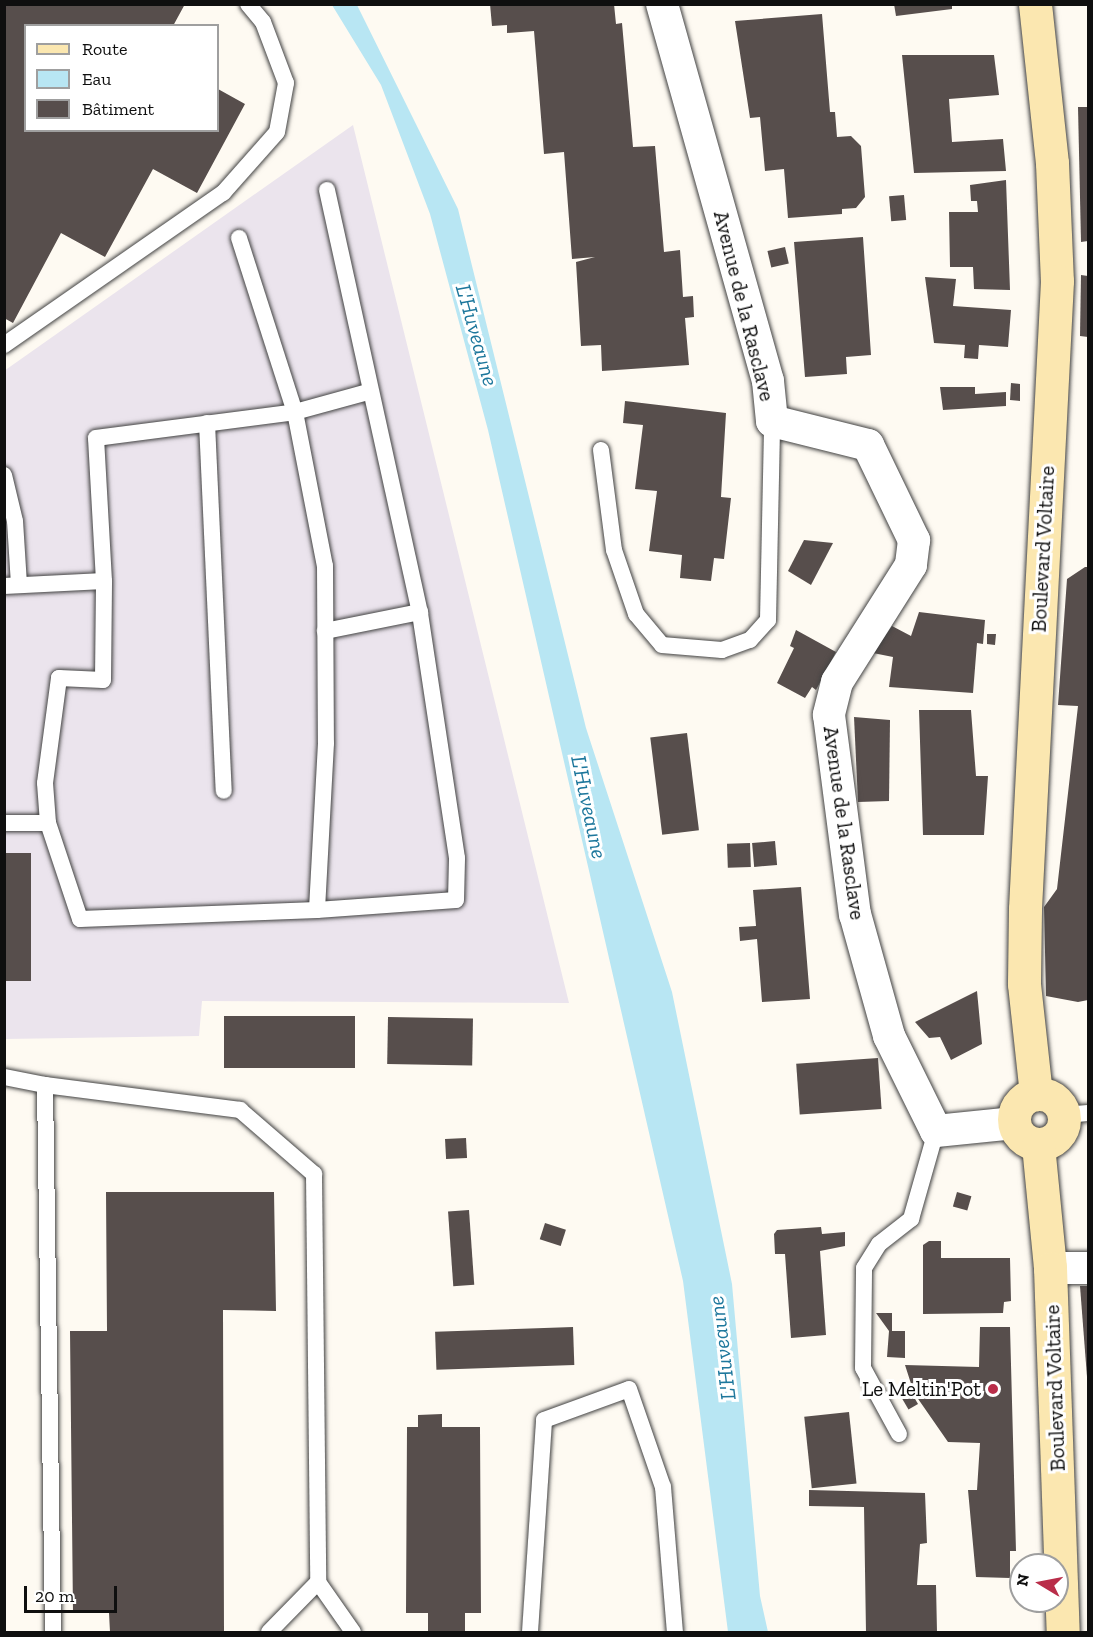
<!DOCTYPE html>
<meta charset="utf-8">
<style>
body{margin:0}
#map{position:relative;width:1093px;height:1637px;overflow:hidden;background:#fefaf2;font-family:"Zilla Slab",serif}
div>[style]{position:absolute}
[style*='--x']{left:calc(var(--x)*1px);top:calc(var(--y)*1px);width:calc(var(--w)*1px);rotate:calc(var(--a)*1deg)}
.industrial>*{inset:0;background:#ebe4ed}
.water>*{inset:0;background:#b8e6f3}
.building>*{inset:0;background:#574e4c;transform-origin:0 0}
.roads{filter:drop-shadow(0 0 2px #424242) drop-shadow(0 0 2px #424242)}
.service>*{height:16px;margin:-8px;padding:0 8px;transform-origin:8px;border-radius:8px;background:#fff}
.minor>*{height:32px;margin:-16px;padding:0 16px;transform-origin:16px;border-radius:16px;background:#fff}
.secondary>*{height:33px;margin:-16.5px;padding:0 16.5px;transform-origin:16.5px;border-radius:16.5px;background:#fbe7b0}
.secondary>.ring{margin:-16.5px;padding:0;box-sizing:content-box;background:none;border:33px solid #fbe7b0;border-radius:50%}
.dots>*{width:16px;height:16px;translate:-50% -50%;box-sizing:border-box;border:3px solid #fff;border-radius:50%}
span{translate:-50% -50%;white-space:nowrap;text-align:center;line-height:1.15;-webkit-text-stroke:6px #fff;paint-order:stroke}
.street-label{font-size:21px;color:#0f0f0f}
.poi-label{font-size:21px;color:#0f0f0f}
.right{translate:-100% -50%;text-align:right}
.water-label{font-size:22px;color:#1d779c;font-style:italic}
.frame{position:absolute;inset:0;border:6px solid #0f0f0f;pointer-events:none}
.legend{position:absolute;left:24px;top:24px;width:195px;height:108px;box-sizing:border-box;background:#fff;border:2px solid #9f9f9f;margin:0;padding:8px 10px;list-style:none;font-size:18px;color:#0f0f0f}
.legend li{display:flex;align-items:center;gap:12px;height:30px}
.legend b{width:30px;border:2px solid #9f9f9f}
.north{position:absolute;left:1009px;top:1553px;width:60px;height:60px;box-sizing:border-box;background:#fff;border:2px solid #9f9f9f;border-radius:50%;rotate:280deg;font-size:16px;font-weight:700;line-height:24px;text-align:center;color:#0f0f0f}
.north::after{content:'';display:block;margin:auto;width:21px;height:27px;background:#b92d49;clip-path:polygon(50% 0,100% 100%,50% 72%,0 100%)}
.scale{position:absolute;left:24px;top:1586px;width:93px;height:27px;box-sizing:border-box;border:3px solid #0f0f0f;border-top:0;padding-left:8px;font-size:18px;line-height:21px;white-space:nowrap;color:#0f0f0f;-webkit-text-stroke:4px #fff;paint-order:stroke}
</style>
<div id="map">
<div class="industrial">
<div style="clip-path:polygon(353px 125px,569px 1003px,202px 1001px,199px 1036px,5px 1039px,4px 371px)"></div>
</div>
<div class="water">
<div style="clip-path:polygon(332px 5px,357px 5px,458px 209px,586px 728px,672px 992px,732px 1284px,760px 1596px,768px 1632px,728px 1632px,683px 1281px,488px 430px,430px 214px,381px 85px)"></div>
</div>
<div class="building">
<div style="clip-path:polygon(4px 4px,185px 4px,173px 26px,26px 26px,26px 130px,218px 130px,218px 89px,245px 104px,197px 193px,153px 169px,105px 257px,61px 233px,13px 323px,4px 318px)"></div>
<div style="clip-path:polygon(490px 4px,614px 4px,616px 24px,622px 23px,633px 147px,655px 146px,664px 252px,680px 250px,683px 297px,693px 296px,694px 317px,685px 318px,689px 365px,602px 371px,601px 345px,581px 346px,576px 262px,595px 257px,572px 259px,564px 152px,544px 154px,534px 31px,507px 33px,507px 25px,492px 26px)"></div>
<div style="clip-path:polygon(894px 4px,952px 4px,952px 9px,896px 16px)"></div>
<div style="clip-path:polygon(822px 14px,830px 112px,835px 112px,837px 137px,851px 136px,861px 146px,865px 197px,856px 208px,842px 209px,842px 214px,788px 218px,784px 169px,765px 171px,760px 117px,750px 118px,735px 21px)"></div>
<div style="clip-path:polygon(902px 55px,994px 55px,999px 95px,949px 99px,952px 142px,1003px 139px,1006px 171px,914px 173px)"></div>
<div style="clip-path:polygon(1078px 107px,1088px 107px,1088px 241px,1081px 242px)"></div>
<div style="clip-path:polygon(1006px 180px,1010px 290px,974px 289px,973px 267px,950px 267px,949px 212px,978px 212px,977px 201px,971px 201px,970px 185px)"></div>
<div style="left:904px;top:195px;width:25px;height:15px;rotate:85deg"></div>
<div style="clip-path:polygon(863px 237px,871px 355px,846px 357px,847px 374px,805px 377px,794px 242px)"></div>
<div style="left:785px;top:247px;width:17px;height:18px;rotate:77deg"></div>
<div style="clip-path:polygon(1081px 275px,1088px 276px,1088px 337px,1080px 336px)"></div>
<div style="clip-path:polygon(925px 277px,956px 279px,953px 306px,1011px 310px,1008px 347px,979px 345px,978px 359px,964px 358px,965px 345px,934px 343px)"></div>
<div style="clip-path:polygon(1011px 383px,1020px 384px,1020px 401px,1010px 400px)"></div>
<div style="clip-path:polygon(940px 387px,975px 387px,975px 394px,1006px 392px,1006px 406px,943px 410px)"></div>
<div style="clip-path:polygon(625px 401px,726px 413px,721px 497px,731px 498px,724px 559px,714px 558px,711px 581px,680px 578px,682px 555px,649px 551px,657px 491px,635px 489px,643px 425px,623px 423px)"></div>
<div style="clip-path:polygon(804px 540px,833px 543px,811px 585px,788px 571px)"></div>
<div style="clip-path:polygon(1085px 567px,1088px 567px,1088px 1000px,1078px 1002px,1046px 996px,1044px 907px,1057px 889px,1078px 706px,1058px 705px,1067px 579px)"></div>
<div style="clip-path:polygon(919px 612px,985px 620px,983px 644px,977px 643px,973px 693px,889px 687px,893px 657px,873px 653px,892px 626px,911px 636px)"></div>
<div style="clip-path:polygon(796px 630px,836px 652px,816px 690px,812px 687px,805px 698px,777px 683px,794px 648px,790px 646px)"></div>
<div style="clip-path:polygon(987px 634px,996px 634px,995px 645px,987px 644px)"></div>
<div style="clip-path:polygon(919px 710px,971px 710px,976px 776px,988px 776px,984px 835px,923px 835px)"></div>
<div style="clip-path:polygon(854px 717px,890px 720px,889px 801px,858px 802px)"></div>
<div style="left:687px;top:733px;width:98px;height:37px;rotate:83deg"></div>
<div style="left:775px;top:841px;width:24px;height:23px;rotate:85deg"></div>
<div style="left:750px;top:843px;width:24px;height:23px;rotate:88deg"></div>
<div style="left:31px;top:853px;width:128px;height:27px;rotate:90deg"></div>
<div style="clip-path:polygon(801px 887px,810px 999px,762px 1002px,757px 939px,740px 941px,739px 927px,756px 926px,753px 890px)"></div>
<div style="clip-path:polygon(977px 991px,982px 1044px,951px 1060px,940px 1037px,929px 1038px,915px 1022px)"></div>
<div style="left:224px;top:1016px;width:131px;height:52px"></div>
<div style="left:388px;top:1017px;width:85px;height:47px;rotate:1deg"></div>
<div style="left:878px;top:1058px;width:51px;height:82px;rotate:86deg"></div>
<div style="left:466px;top:1138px;width:20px;height:21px;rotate:87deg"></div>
<div style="clip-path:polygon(106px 1192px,274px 1192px,276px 1311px,223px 1310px,224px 1632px,110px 1632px,109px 1613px,73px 1613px,70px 1331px,107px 1331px)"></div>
<div style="left:957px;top:1192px;width:15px;height:15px;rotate:16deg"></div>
<div style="left:469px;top:1210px;width:75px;height:21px;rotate:86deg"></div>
<div style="left:545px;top:1223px;width:22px;height:17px;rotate:18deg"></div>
<div style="clip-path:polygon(821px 1227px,822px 1234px,845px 1232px,845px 1246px,820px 1251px,826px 1335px,791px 1338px,785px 1254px,775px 1254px,774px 1234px,777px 1230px)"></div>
<div style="clip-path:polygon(929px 1241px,941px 1241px,941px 1258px,1010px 1258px,1011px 1301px,1004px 1302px,1003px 1313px,923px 1314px,923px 1245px)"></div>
<div style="clip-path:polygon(1080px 1286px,1088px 1286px,1088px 1377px,1087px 1377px)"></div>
<div style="clip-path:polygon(876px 1313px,892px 1313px,892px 1331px,905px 1331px,905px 1358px,887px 1357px,889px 1331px)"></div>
<div style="left:573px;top:1327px;width:38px;height:138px;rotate:88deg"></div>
<div style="clip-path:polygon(980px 1327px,1010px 1327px,1016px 1551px,1010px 1551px,1010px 1578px,976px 1577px,968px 1490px,977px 1490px,980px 1443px,948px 1442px,914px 1393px,905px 1365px,979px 1367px)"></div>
<div style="left:911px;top:1392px;width:14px;height:11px;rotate:60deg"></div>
<div style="left:849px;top:1412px;width:72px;height:45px;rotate:84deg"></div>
<div style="clip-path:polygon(442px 1414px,442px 1427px,480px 1427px,481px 1613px,465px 1613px,465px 1632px,428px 1632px,428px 1613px,406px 1613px,407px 1427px,418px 1427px,418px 1415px)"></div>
<div style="clip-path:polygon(809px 1490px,925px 1493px,927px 1543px,920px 1544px,917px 1585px,936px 1585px,937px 1632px,866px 1632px,864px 1507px,809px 1506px)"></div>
</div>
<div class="roads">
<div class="service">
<div style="--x:327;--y:190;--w:432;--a:77.6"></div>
<div style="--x:239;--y:238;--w:183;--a:72.2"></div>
<div style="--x:295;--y:412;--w:76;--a:-15.3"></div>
<div style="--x:4;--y:345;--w:267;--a:-34.8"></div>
<div style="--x:223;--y:193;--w:81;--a:-48.5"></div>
<div style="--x:277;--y:132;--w:50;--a:-79.6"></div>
<div style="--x:286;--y:83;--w:65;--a:-110.7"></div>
<div style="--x:263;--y:22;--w:23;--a:-130"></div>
<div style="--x:207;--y:423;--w:368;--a:87.4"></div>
<div style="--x:601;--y:450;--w:101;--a:82.6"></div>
<div style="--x:614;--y:550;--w:68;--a:71"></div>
<div style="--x:636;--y:614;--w:40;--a:50"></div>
<div style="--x:662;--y:645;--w:60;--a:4.8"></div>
<div style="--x:722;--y:650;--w:30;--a:-20"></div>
<div style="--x:750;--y:640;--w:27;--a:-48"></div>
<div style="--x:768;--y:620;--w:199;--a:-88.8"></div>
<div style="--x:4;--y:475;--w:47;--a:76.6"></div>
<div style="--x:15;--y:521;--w:64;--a:86.4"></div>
<div style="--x:4;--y:586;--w:100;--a:-2.9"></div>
<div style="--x:104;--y:581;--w:143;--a:-93.2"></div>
<div style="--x:96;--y:438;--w:201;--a:-7.4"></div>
<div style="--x:295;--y:412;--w:157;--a:79"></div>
<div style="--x:325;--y:566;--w:177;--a:89.7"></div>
<div style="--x:326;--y:743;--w:167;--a:93.1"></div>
<div style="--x:317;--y:910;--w:237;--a:177.8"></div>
<div style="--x:80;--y:919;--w:101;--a:-108.4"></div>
<div style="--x:48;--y:823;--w:44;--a:180"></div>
<div style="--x:48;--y:823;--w:40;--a:-94.3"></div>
<div style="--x:45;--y:783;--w:106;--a:-82.4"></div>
<div style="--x:59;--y:678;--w:44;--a:2.6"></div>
<div style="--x:103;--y:680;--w:99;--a:-89.4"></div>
<div style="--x:317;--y:910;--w:139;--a:-4.1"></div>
<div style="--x:456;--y:900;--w:42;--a:-88.6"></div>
<div style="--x:457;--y:858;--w:249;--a:-98.6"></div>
<div style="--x:420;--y:612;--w:97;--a:168.7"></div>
<div style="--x:4;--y:1077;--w:42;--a:11"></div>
<div style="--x:1064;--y:1115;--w:24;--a:-5"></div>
<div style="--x:899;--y:1434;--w:75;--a:-118.6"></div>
<div style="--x:863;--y:1368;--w:100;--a:-89.4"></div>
<div style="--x:864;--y:1268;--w:28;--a:-58"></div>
<div style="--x:879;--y:1244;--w:41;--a:-38"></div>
<div style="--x:911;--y:1219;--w:91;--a:-74.1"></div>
<div style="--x:53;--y:1632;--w:547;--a:-90.84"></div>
<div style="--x:45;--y:1085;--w:197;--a:7.3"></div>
<div style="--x:240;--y:1110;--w:98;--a:40.9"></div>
<div style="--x:314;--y:1174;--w:408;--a:89.4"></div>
<div style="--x:318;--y:1582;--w:61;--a:55"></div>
<div style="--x:269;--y:1632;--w:70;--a:-45.6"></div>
<div style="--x:530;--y:1632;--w:212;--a:-86.2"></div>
<div style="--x:544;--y:1420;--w:90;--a:-20"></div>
<div style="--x:629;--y:1389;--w:104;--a:70.9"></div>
<div style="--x:663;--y:1487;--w:145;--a:85.3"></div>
</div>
<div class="minor">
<div style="--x:662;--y:4;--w:392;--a:74.3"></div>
<div style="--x:768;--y:381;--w:40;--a:84.3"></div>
<div style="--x:772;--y:421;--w:99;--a:14"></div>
<div style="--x:868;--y:445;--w:106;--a:64.2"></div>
<div style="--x:914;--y:540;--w:25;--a:97"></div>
<div style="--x:911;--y:565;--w:138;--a:122.3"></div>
<div style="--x:837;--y:682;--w:34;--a:104"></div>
<div style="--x:829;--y:715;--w:201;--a:82.6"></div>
<div style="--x:855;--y:914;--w:127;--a:74.4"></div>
<div style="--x:889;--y:1036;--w:106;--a:63.7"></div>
<div style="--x:936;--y:1131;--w:79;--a:-5.8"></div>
<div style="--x:1050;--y:1268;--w:38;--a:0"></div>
</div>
<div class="secondary">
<div style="--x:1035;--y:4;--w:160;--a:83.9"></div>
<div style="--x:1052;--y:163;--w:118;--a:87.6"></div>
<div style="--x:1057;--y:281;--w:629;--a:92.92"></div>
<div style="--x:1025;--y:909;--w:75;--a:90.8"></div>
<div style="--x:1024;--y:984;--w:111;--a:83.8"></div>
<div class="ring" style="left:1014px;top:1094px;width:17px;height:17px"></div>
<div style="--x:1038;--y:1145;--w:124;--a:84.4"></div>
<div style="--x:1050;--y:1268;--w:364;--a:88"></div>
</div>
</div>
<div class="dots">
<div style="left:993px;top:1389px;background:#b92d49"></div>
</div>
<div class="street-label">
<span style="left:744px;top:306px;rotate:76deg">Avenue de la Rasclave</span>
<span style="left:1043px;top:549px;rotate:-87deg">Boulevard Voltaire</span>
<span style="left:844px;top:823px;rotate:82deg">Avenue de la Rasclave</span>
<span style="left:1055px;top:1388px;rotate:-92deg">Boulevard Voltaire</span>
</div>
<div class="poi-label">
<span class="right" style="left:981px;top:1389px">Le Meltin'Pot</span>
</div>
<div class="water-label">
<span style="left:477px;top:335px;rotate:74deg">L'Huveaune</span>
<span style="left:589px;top:807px;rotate:78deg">L'Huveaune</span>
<span style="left:722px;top:1348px;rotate:-97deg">L'Huveaune</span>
</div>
<div class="frame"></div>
<ul class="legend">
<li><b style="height:8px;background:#fbe7b0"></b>Route</li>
<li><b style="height:16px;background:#b8e6f3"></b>Eau</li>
<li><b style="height:16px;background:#574e4c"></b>Bâtiment</li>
</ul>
<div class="north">N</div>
<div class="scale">20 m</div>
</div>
